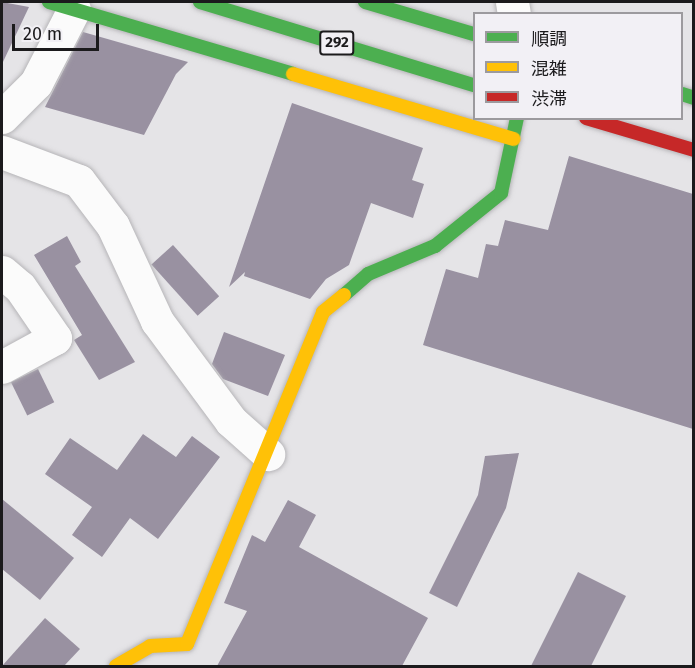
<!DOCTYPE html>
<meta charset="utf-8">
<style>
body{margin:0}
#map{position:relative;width:695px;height:668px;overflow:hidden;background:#e5e4e7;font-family:"Fira Sans","Noto Sans JP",sans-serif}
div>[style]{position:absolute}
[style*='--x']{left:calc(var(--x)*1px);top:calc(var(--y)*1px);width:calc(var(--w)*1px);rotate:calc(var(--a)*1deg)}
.building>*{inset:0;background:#9991a1;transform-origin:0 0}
.roads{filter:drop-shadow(0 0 2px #b6b5b8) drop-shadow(0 0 2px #b6b5b8)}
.street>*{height:33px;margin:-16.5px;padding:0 16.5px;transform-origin:16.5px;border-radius:16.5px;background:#fbfbfb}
.fast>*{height:14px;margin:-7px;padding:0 7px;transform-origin:7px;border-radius:7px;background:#4caf50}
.slow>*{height:14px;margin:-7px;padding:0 7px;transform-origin:7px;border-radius:7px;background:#ffc107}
.jam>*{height:14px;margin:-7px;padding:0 7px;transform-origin:7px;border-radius:7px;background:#c62828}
span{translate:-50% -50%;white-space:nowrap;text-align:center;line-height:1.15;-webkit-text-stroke:6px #f2f0f5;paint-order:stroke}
.shield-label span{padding:2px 4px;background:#f2f0f5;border:2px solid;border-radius:4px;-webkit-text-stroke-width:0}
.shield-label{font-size:15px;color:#1b1a1c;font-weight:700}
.frame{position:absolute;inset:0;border:3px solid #1b1a1c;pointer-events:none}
.legend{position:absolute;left:473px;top:12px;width:210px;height:108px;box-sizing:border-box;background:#f2f0f5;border:2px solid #9c9a9e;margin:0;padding:8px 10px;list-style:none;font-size:18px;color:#1b1a1c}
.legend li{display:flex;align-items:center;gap:12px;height:30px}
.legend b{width:30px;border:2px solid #9c9a9e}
.scale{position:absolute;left:12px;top:24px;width:87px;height:27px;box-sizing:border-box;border:3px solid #1b1a1c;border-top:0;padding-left:8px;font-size:18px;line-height:21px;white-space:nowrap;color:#1b1a1c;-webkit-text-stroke:4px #f2f0f5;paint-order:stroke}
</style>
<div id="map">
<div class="building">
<div style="clip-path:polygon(2px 2px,29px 7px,2px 64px)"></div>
<div style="clip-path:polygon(83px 32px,188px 62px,176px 74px,144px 135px,45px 107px)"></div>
<div style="clip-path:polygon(292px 103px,423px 148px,412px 180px,424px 184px,413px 218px,371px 203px,349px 265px,326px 279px,310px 299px,244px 276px,245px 272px,229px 287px)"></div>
<div style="clip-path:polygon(569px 156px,693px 194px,693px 429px,423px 345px,446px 269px,478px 278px,486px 244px,498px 246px,505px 220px,548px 230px)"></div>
<div style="clip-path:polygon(67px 236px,81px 262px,75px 266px,135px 362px,99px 380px,74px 340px,82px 335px,34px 255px)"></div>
<div style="left:173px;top:245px;width:69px;height:29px;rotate:48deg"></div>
<div style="clip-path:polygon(224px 332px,285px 355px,268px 396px,223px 379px,212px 364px)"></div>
<div style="left:38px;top:369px;width:37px;height:30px;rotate:64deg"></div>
<div style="clip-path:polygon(143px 434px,176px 457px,192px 436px,220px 457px,158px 539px,130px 518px,102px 557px,72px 535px,92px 507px,45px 474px,70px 438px,117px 470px)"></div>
<div style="clip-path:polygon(519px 453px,506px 508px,457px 607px,429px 593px,478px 495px,485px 456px)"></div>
<div style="clip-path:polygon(2px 499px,74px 558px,40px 600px,2px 569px)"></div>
<div style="clip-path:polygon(288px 500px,316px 515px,299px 547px,428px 618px,402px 666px,217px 666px,247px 611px,224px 603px,252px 535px,265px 542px)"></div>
<div style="clip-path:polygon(578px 572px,626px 596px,591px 666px,531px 666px)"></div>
<div style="clip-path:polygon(45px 618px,80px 649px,64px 666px,2px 666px)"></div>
</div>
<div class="roads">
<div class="street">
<div style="--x:512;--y:2;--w:12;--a:81"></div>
<div style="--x:2;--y:117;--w:48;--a:-45"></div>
<div style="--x:36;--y:83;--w:83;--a:-62.8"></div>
<div style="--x:2;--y:152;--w:82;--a:20.6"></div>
<div style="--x:79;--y:181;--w:56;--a:52.9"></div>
<div style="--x:113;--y:226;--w:105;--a:65.1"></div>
<div style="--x:157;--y:321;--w:124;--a:53.5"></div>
<div style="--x:231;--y:421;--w:50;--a:41.7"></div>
<div style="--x:2;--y:272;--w:23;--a:40"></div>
<div style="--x:20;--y:287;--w:62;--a:55.5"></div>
<div style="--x:55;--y:338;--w:60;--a:151.3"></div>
</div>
<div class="fast">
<div style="--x:49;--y:2;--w:254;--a:16.4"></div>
<div style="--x:200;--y:2;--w:286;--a:16.9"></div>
<div style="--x:365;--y:2;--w:114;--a:16.4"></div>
<div style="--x:682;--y:94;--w:13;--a:18"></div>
<div style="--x:344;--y:295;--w:32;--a:-41"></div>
<div style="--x:368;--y:274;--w:73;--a:-22.7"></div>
<div style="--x:435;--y:246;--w:85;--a:-38.8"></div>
<div style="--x:501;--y:193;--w:77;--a:-78"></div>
</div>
<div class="slow">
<div style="--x:293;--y:74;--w:230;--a:16.4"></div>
<div style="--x:116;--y:666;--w:39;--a:-30"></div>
<div style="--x:150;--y:646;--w:37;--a:-3"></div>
<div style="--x:187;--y:644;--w:359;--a:-67.7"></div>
<div style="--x:323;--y:312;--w:27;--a:-39"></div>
</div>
<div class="jam">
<div style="--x:586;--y:118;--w:113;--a:16.5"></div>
</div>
</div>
<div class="shield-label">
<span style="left:337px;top:43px">292</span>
</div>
<div class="frame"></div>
<ul class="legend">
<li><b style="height:8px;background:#4caf50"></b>順調</li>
<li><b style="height:8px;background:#ffc107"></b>混雑</li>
<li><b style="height:8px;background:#c62828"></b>渋滞</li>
</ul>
<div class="scale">20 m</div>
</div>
